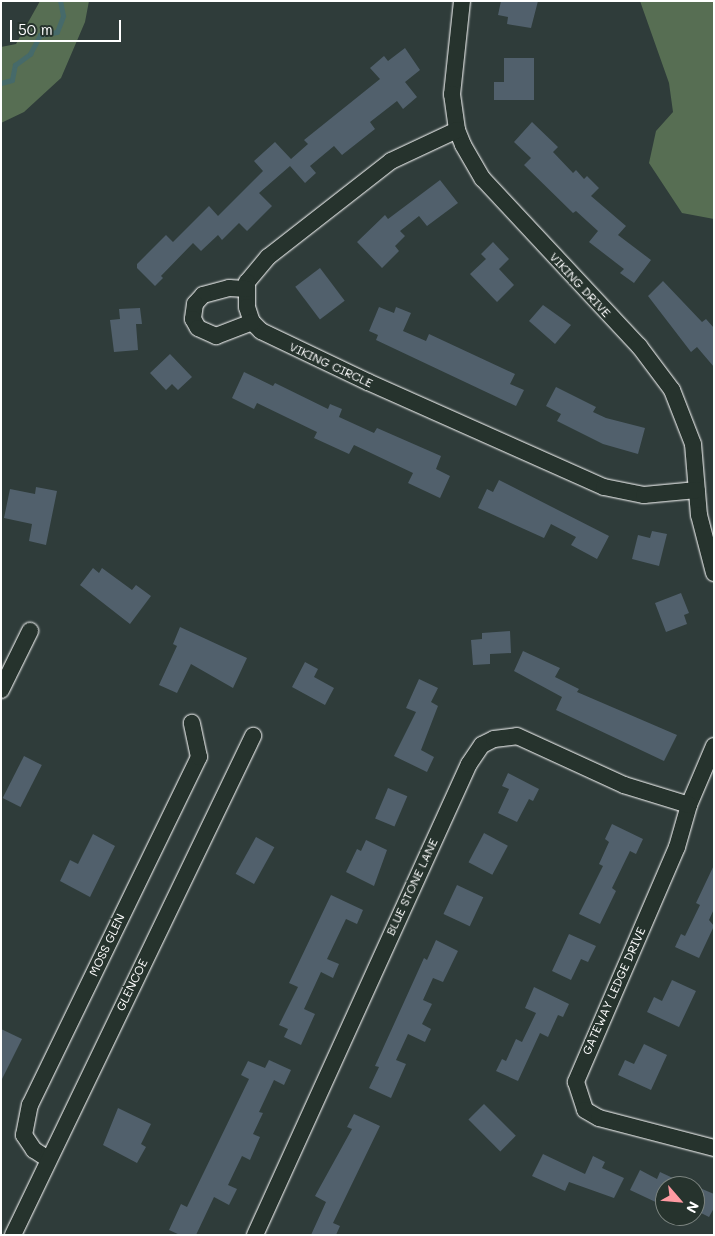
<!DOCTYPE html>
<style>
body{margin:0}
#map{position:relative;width:715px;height:1236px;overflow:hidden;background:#2f3c3a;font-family:Mali,sans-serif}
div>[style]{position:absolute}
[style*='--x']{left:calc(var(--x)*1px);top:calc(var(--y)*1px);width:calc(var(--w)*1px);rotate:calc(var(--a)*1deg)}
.green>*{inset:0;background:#576e53}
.stream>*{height:4.5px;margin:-2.25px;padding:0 2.25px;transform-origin:2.25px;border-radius:2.25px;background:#466a6a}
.building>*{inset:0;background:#51606c;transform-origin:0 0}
.roads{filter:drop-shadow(0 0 1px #fff) drop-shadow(0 0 1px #fff)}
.street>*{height:16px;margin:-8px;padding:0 8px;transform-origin:8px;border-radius:8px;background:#26332d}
span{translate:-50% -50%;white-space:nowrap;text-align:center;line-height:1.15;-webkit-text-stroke:4px #26332d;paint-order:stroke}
.street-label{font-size:12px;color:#fff}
.frame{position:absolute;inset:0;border:2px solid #fff;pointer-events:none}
.north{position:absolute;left:655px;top:1176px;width:50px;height:50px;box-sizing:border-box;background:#26332d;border:1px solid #7d8581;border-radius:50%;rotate:117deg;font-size:14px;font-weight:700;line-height:20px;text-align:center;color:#fff}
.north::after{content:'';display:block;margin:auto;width:18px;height:22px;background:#ff9aa2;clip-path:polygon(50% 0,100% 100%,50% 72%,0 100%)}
.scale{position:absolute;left:10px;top:20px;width:111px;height:22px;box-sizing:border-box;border:2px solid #fff;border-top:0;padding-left:6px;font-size:15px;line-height:18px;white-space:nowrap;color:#fff;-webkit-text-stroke:4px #26332d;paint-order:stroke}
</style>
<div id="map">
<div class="green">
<div style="clip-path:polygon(40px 1px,89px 1px,85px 22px,61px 78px,24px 112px,1px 123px,1px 47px,16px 44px)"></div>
<div style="clip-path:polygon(640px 1px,714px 1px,714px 219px,682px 213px,649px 163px,656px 131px,673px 112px,669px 83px)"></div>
</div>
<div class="stream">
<div style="--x:1;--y:83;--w:11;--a:-15"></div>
<div style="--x:12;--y:80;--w:15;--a:-79"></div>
<div style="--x:15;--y:65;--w:19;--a:-36"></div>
<div style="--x:30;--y:54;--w:21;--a:-62"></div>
<div style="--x:40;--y:35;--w:17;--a:-10"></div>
<div style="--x:57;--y:32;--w:17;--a:-69"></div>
<div style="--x:63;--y:16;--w:15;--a:-101"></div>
</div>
<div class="building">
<div style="clip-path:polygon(501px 1px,538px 1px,531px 28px,507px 24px,508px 17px,498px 15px)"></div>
<div style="clip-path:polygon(405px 48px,420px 70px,405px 82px,417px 97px,403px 109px,397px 101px,370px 122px,375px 129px,342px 155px,334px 146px,310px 166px,316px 173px,305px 183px,290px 166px,259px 193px,272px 206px,247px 231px,239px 223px,222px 240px,218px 235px,201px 251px,193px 243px,161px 276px,163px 278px,155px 286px,137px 268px,137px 264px,166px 235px,173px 242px,209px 206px,218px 216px,263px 171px,254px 161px,275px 142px,291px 159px,308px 144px,304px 140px,380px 79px,370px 68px,384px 56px,388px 61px)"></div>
<div style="clip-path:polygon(504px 58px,534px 58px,534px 100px,494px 100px,494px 82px,504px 82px)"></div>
<div style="clip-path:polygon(532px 122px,558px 147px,553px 152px,573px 173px,576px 170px,584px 179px,587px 176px,599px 188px,591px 196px,626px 226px,618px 235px,651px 260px,634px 283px,620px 273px,624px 269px,589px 242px,598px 231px,576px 211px,573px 213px,524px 165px,531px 158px,514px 142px)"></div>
<div style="clip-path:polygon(440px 180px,458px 203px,427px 226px,419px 216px,400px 231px,405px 236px,395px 246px,399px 251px,382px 268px,357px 242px,385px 215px,388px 219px)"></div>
<div style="clip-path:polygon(493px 242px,509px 259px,499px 269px,514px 285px,497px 302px,470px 274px,486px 259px,481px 254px)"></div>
<div style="left:320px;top:268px;width:41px;height:31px;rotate:53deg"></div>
<div style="clip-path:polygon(663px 281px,702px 322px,706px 319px,714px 328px,714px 367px,697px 347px,691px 352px,648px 296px)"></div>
<div style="clip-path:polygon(543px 305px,571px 325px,555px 344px,529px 321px)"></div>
<div style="clip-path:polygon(379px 307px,394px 313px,396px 307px,411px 313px,403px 331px,426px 341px,429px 334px,515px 374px,510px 384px,524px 390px,516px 406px,376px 340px,378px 335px,369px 331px)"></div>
<div style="clip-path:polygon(140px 308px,142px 324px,136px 324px,138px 350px,114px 352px,110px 320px,120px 319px,119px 309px)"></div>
<div style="clip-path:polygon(170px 354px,192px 377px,178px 390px,172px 384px,166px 390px,150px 373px)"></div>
<div style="clip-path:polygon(244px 372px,273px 386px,275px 383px,328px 409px,330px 404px,342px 409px,339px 417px,374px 433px,377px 428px,441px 456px,436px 469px,450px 476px,440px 498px,408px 483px,413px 473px,354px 445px,349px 454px,314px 438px,317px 432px,257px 403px,254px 409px,232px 398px)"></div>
<div style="clip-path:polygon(556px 387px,596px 407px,593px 412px,606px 418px,645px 428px,638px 454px,603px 444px,557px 421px,561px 414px,546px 406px)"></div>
<div style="clip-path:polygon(499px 480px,609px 536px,597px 559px,571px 545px,576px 537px,551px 524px,544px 538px,478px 508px,487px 489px,493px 492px)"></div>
<div style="clip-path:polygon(36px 487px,57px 491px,46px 545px,29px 541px,32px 524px,4px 518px,10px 489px,35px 494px)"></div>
<div style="clip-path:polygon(652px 531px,667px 534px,659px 566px,632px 559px,638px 535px,650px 538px)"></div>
<div style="clip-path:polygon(93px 568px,99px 573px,102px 568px,132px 590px,136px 585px,151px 596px,130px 624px,80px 585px)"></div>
<div style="clip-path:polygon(681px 593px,689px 613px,684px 615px,687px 624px,666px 632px,655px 603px)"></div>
<div style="clip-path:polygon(180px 627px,247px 658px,233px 688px,191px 664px,177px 693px,159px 685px,177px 646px,173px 644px)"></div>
<div style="clip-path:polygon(510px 631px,511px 653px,490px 654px,490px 664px,473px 665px,471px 640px,482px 639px,482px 633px)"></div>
<div style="clip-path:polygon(523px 651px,560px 668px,555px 677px,579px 689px,577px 692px,677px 735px,664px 761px,556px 710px,562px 697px,514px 671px)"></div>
<div style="clip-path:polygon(305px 662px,318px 669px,314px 677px,334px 688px,325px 705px,292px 687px)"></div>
<div style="clip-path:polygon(419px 679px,438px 688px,431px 702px,438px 706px,421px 750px,434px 757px,427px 772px,394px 756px,416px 712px,406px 708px)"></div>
<div style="left:24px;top:756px;width:20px;height:47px;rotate:27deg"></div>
<div style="clip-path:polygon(508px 773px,539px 789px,533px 801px,529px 799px,517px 822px,498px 813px,509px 789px,502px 786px)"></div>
<div style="left:388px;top:788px;width:21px;height:33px;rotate:23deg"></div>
<div style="clip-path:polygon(612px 824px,643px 839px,636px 854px,630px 851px,612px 888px,616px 891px,600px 924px,579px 914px,603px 866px,599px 864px,609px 842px,605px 839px)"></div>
<div style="left:484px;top:833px;width:27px;height:33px;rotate:28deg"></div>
<div style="clip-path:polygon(93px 834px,115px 846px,90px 897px,60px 881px,70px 860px,78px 864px)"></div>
<div style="left:256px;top:837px;width:21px;height:42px;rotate:29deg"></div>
<div style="clip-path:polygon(366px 840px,387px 850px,374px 886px,346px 872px,357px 849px,361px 851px)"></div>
<div style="clip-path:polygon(714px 865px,714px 909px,709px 920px,714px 926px,699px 958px,675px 947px,681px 934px,685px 936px,700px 905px,696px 903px)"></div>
<div style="left:457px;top:885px;width:29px;height:32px;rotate:25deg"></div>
<div style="clip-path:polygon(331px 895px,363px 910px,357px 924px,346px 919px,327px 959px,339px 964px,333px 978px,321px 972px,304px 1009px,315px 1014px,301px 1045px,284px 1037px,288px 1029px,279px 1025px,298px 987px,289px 983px)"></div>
<div style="clip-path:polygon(569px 934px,596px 946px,588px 962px,581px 959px,571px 980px,552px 971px)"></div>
<div style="clip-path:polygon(436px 940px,458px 951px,443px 982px,433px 978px,423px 1000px,432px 1004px,422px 1024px,431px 1029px,425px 1042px,408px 1034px,396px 1060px,406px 1064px,391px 1098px,369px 1088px,379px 1067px,375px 1066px,424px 958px,427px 960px)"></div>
<div style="clip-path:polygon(672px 980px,696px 991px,679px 1027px,647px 1012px,654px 997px,662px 1001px)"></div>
<div style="clip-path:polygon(534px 987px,569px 1004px,563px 1017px,558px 1015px,548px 1037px,540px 1033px,518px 1081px,496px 1071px,502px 1059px,506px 1061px,516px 1039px,522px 1042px,536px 1013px,525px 1008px)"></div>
<div style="clip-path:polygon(1px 1029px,22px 1039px,1px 1081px)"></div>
<div style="clip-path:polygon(644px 1044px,667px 1055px,651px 1090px,618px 1075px,625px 1060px,634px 1064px)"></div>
<div style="clip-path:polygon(269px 1060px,291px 1070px,284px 1085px,274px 1080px,259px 1112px,263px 1113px,253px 1134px,260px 1137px,250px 1160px,242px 1156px,228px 1185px,237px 1189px,229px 1205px,214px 1197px,196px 1235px,180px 1235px,169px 1230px,181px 1204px,187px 1207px,249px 1079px,241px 1075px,248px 1061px,265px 1068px)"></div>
<div style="left:484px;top:1104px;width:45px;height:22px;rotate:45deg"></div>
<div style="clip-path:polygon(118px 1108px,151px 1124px,141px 1144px,146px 1147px,137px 1163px,103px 1145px)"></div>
<div style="clip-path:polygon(354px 1114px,380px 1126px,333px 1223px,340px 1226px,336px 1235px,311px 1235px,326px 1202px,315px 1196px,352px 1129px,347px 1127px)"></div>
<div style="clip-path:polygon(543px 1154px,585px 1174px,593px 1156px,605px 1162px,602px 1168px,624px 1178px,614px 1198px,569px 1182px,565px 1191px,532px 1176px)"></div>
<div style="clip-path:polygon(640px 1170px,657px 1179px,660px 1172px,690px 1186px,665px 1186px,662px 1205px,630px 1190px)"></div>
<div style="clip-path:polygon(695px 1186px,714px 1194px,714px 1208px,709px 1217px,695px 1210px)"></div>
</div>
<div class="roads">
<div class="street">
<div style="--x:462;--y:1;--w:94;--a:96.1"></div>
<div style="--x:452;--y:94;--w:36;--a:82"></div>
<div style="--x:457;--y:130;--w:16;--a:68"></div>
<div style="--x:463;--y:145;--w:39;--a:60"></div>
<div style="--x:483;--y:179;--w:229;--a:47"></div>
<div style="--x:639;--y:346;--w:55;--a:53.1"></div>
<div style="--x:672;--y:390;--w:58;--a:68.7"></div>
<div style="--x:693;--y:444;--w:71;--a:85.2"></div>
<div style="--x:699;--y:515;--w:60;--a:75.5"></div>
<div style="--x:457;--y:130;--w:73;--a:154.8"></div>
<div style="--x:391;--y:161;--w:156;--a:142"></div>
<div style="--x:268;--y:257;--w:33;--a:130"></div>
<div style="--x:247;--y:282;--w:25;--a:90"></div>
<div style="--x:247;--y:307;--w:16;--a:72"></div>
<div style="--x:252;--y:322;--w:13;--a:45"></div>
<div style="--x:261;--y:331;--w:119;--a:25.5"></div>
<div style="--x:368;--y:382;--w:258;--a:24"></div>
<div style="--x:604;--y:487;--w:41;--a:11.3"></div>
<div style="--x:644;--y:495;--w:53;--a:-5.4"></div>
<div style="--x:246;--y:289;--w:17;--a:-177"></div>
<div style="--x:229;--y:288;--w:27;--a:165"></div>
<div style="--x:203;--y:295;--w:12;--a:132"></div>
<div style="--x:195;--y:304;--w:15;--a:98"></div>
<div style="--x:193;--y:319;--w:10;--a:61"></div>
<div style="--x:198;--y:328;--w:20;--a:24"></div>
<div style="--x:216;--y:336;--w:39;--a:-21"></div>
<div style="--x:1;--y:690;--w:66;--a:-63.8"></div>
<div style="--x:714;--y:746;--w:64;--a:113"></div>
<div style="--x:689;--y:805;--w:44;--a:105.9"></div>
<div style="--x:677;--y:847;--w:256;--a:113.3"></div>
<div style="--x:576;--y:1082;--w:29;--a:72"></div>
<div style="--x:585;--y:1110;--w:16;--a:30"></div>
<div style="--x:599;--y:1118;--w:119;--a:14.6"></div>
<div style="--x:48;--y:1159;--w:17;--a:-147"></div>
<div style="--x:34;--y:1150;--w:18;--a:-124"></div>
<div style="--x:24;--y:1135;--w:31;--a:-79"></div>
<div style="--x:30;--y:1105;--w:387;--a:-64.1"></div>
<div style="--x:199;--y:757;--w:35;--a:-102"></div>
<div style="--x:13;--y:1235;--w:554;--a:-64.31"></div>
<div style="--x:255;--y:1235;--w:517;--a:-65.57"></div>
<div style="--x:469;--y:764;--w:23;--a:-56"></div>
<div style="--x:482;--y:745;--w:13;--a:-27"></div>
<div style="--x:494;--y:739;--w:23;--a:-7"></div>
<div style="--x:517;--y:736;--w:118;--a:24.6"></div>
<div style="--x:624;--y:785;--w:68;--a:17.1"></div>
</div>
</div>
<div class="street-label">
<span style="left:580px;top:285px;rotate:47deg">VIKING DRIVE</span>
<span style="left:331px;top:365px;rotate:25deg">VIKING CIRCLE</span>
<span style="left:412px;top:887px;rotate:-65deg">BLUE STONE LANE</span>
<span style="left:107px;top:945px;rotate:-65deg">MOSS GLEN</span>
<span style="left:132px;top:985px;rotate:-64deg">GLENCOE</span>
<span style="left:614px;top:991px;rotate:-66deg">GATEWAY LEDGE DRIVE</span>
</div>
<div class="frame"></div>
<div class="north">N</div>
<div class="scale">50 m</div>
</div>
